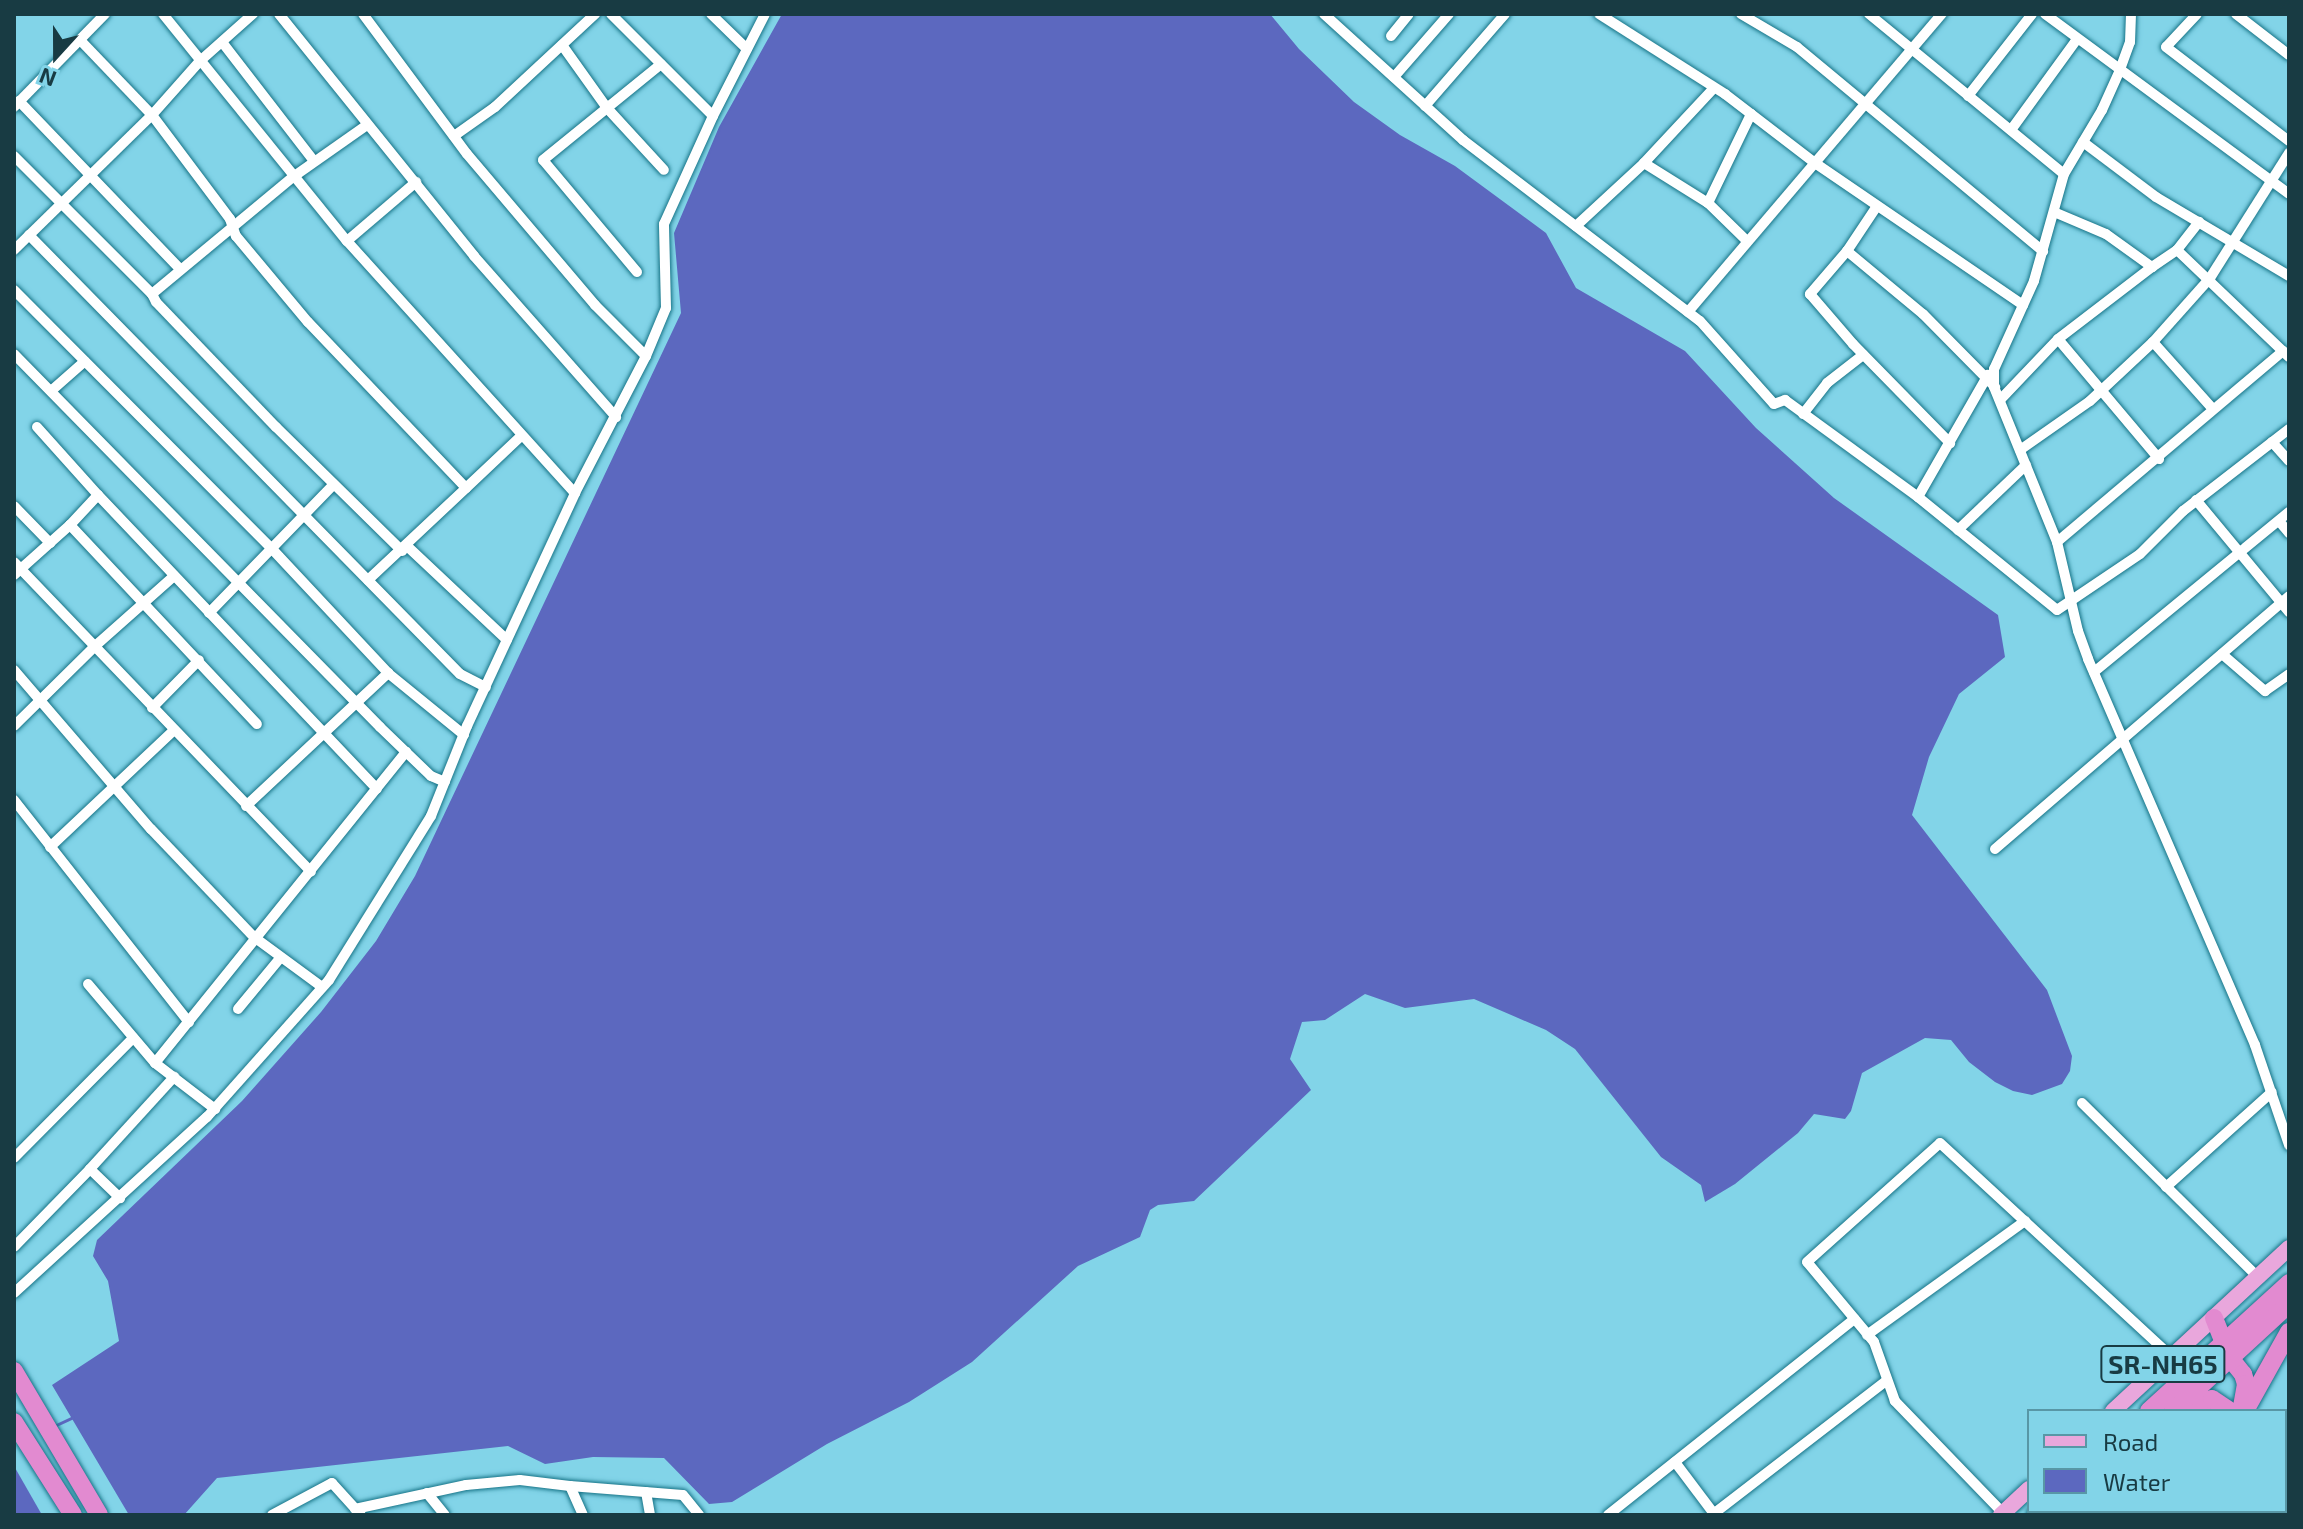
<!DOCTYPE html>
<style>
body{margin:0}
#map{position:relative;width:2303px;height:1529px;overflow:hidden;background:#82d4e8;font-family:"Exo 2",sans-serif}
div>[style]{position:absolute}
[style*='--x']{left:calc(var(--x)*1px);top:calc(var(--y)*1px);width:calc(var(--w)*1px);rotate:calc(var(--a)*1deg)}
.water>*{inset:0;background:#5c68bf}
.stream>*{height:3px;margin:-1.5px;padding:0 1.5px;transform-origin:1.5px;border-radius:1.5px;background:#5c68bf}
.roads{filter:drop-shadow(0 0 2px #177487) drop-shadow(0 0 2px #177487)}
.minor>*{height:10px;margin:-5px;padding:0 5px;transform-origin:5px;border-radius:5px;background:#fff}
.primary>*{height:16px;margin:-8px;padding:0 8px;transform-origin:8px;border-radius:8px;background:#e9a7dc}
.trunk>*{height:18px;margin:-9px;padding:0 9px;transform-origin:9px;border-radius:9px;background:#e28ad0}
span{translate:-50% -50%;white-space:nowrap;text-align:center;line-height:1.15;-webkit-text-stroke:6px #82d4e8;paint-order:stroke}
.shield-label span{padding:2px 6px;background:#82d4e8;border:2px solid;border-radius:6px;-webkit-text-stroke-width:0}
.shield-label{font-size:26px;color:#183b43;font-weight:700}
.frame{position:absolute;inset:0;border:16px solid #183b43;pointer-events:none}
.legend{position:absolute;left:2027px;top:1409px;width:260px;height:104px;box-sizing:border-box;background:#82d4e8;border:2px solid #5897a6;margin:0;padding:10px 14px;list-style:none;font-size:24px;color:#183b43}
.legend li{display:flex;align-items:center;gap:16px;height:40px}
.legend b{width:40px;border:2px solid #5897a6}
.north{position:absolute;left:16px;top:16px;width:80px;height:80px;-webkit-text-stroke:6px #82d4e8;paint-order:stroke;rotate:201deg;font-size:22px;font-weight:700;line-height:32px;text-align:center;color:#183b43}
.north::after{content:'';display:block;margin:auto;width:28px;height:36px;background:#183b43;clip-path:polygon(50% 0,100% 100%,50% 72%,0 100%)}
</style>
<div id="map">
<div class="water">
<div style="clip-path:polygon(782px 14px,1270px 14px,1299px 49px,1354px 102px,1400px 135px,1455px 166px,1546px 233px,1576px 288px,1685px 351px,1756px 428px,1834px 498px,1998px 615px,2005px 657px,1959px 694px,1929px 757px,1912px 815px,2047px 990px,2072px 1056px,2070px 1071px,2062px 1084px,2032px 1095px,2013px 1091px,1995px 1082px,1969px 1062px,1951px 1040px,1925px 1038px,1862px 1073px,1851px 1111px,1845px 1119px,1814px 1114px,1798px 1133px,1735px 1184px,1705px 1202px,1701px 1185px,1661px 1157px,1575px 1049px,1546px 1030px,1474px 999px,1405px 1008px,1365px 994px,1325px 1020px,1302px 1022px,1290px 1059px,1311px 1090px,1194px 1201px,1158px 1205px,1150px 1210px,1140px 1237px,1078px 1266px,972px 1362px,909px 1402px,827px 1444px,732px 1502px,709px 1504px,664px 1458px,593px 1457px,545px 1464px,508px 1446px,217px 1478px,184px 1515px,129px 1515px,52px 1385px,119px 1341px,108px 1281px,93px 1256px,97px 1240px,242px 1101px,321px 1012px,376px 941px,415px 876px,681px 313px,674px 233px,719px 127px)"></div>
<div style="clip-path:polygon(14px 1466px,42px 1515px,14px 1515px)"></div>
</div>
<div class="stream">
<div style="--x:54;--y:1426;--w:21;--a:-25"></div>
</div>
<div class="roads">
<div class="minor">
<div style="--x:163;--y:14;--w:292;--a:51"></div>
<div style="--x:347;--y:241;--w:340;--a:47.9"></div>
<div style="--x:575;--y:493;--w:154;--a:-62.6"></div>
<div style="--x:646;--y:356;--w:52;--a:-67.4"></div>
<div style="--x:666;--y:308;--w:84;--a:-91.4"></div>
<div style="--x:664;--y:224;--w:119;--a:-65.6"></div>
<div style="--x:279;--y:14;--w:311;--a:51.1"></div>
<div style="--x:474;--y:256;--w:215;--a:48.6"></div>
<div style="--x:363;--y:14;--w:174;--a:53.4"></div>
<div style="--x:467;--y:154;--w:198;--a:49.7"></div>
<div style="--x:595;--y:305;--w:72;--a:45"></div>
<div style="--x:611;--y:14;--w:144;--a:45"></div>
<div style="--x:713;--y:116;--w:114;--a:-63"></div>
<div style="--x:711;--y:14;--w:50;--a:44.2"></div>
<div style="--x:1324;--y:14;--w:188;--a:42.2"></div>
<div style="--x:1463;--y:140;--w:298;--a:37.4"></div>
<div style="--x:1700;--y:321;--w:111;--a:48.3"></div>
<div style="--x:1774;--y:404;--w:12;--a:-20"></div>
<div style="--x:1785;--y:400;--w:165;--a:36.1"></div>
<div style="--x:1918;--y:497;--w:179;--a:39.1"></div>
<div style="--x:2057;--y:610;--w:100;--a:-34"></div>
<div style="--x:2140;--y:554;--w:61;--a:-45"></div>
<div style="--x:2183;--y:511;--w:134;--a:-37.7"></div>
<div style="--x:1599;--y:14;--w:149;--a:32.4"></div>
<div style="--x:1725;--y:94;--w:113;--a:37.5"></div>
<div style="--x:1815;--y:163;--w:252;--a:34.3"></div>
<div style="--x:1741;--y:14;--w:65;--a:30.5"></div>
<div style="--x:1797;--y:47;--w:320;--a:39.7"></div>
<div style="--x:1869;--y:14;--w:252;--a:39.4"></div>
<div style="--x:2045;--y:14;--w:303;--a:36.4"></div>
<div style="--x:2131;--y:14;--w:28;--a:92"></div>
<div style="--x:2130;--y:42;--w:30;--a:110"></div>
<div style="--x:2120;--y:70;--w:44;--a:114.2"></div>
<div style="--x:2102;--y:110;--w:74;--a:120.7"></div>
<div style="--x:2064;--y:174;--w:111;--a:105.7"></div>
<div style="--x:2034;--y:281;--w:97;--a:114.4"></div>
<div style="--x:1994;--y:369;--w:18;--a:90"></div>
<div style="--x:1994;--y:387;--w:167;--a:67.9"></div>
<div style="--x:2057;--y:542;--w:91;--a:76.7"></div>
<div style="--x:2078;--y:631;--w:30;--a:70"></div>
<div style="--x:2088;--y:659;--w:421;--a:66.6"></div>
<div style="--x:2255;--y:1045;--w:106;--a:71.2"></div>
<div style="--x:2197;--y:14;--w:45;--a:133.2"></div>
<div style="--x:2166;--y:47;--w:155;--a:37.4"></div>
<div style="--x:2236;--y:14;--w:67;--a:37.7"></div>
<div style="--x:1391;--y:36;--w:28;--a:-51"></div>
<div style="--x:81;--y:41;--w:103;--a:46.2"></div>
<div style="--x:152;--y:115;--w:130;--a:53.1"></div>
<div style="--x:230;--y:219;--w:18;--a:71"></div>
<div style="--x:236;--y:236;--w:112;--a:50.1"></div>
<div style="--x:308;--y:322;--w:229;--a:46.4"></div>
<div style="--x:466;--y:488;--w:76;--a:-43.4"></div>
<div style="--x:222;--y:42;--w:150;--a:52.3"></div>
<div style="--x:562;--y:45;--w:77;--a:54.5"></div>
<div style="--x:607;--y:108;--w:84;--a:47.4"></div>
<div style="--x:1394;--y:77;--w:84;--a:-48.9"></div>
<div style="--x:1968;--y:96;--w:104;--a:-52"></div>
<div style="--x:19;--y:101;--w:233;--a:46.2"></div>
<div style="--x:1425;--y:106;--w:122;--a:-49"></div>
<div style="--x:14;--y:107;--w:130;--a:-45.6"></div>
<div style="--x:2011;--y:130;--w:112;--a:-54"></div>
<div style="--x:454;--y:136;--w:50;--a:-35.3"></div>
<div style="--x:495;--y:107;--w:137;--a:-42.9"></div>
<div style="--x:2083;--y:142;--w:91;--a:37"></div>
<div style="--x:2156;--y:197;--w:155;--a:30.7"></div>
<div style="--x:14;--y:156;--w:195;--a:45"></div>
<div style="--x:152;--y:294;--w:9;--a:63"></div>
<div style="--x:156;--y:302;--w:173;--a:46.2"></div>
<div style="--x:276;--y:427;--w:177;--a:44.5"></div>
<div style="--x:1644;--y:163;--w:75;--a:32"></div>
<div style="--x:1877;--y:206;--w:54;--a:123.7"></div>
<div style="--x:1847;--y:251;--w:57;--a:130.7"></div>
<div style="--x:1810;--y:294;--w:66;--a:49.3"></div>
<div style="--x:1853;--y:344;--w:139;--a:45.6"></div>
<div style="--x:2054;--y:212;--w:56;--a:22.9"></div>
<div style="--x:2106;--y:234;--w:57;--a:35.7"></div>
<div style="--x:2152;--y:267;--w:30;--a:-34"></div>
<div style="--x:2177;--y:250;--w:155;--a:43.7"></div>
<div style="--x:1576;--y:226;--w:93;--a:-42.8"></div>
<div style="--x:1644;--y:163;--w:101;--a:-47"></div>
<div style="--x:29;--y:235;--w:615;--a:45.53"></div>
<div style="--x:460;--y:674;--w:29;--a:27"></div>
<div style="--x:347;--y:241;--w:91;--a:-40.5"></div>
<div style="--x:1747;--y:241;--w:54;--a:-135.7"></div>
<div style="--x:1708;--y:203;--w:99;--a:-64.2"></div>
<div style="--x:14;--y:250;--w:193;--a:-44.4"></div>
<div style="--x:152;--y:115;--w:72;--a:-48.4"></div>
<div style="--x:200;--y:61;--w:71;--a:-41.6"></div>
<div style="--x:2177;--y:250;--w:36;--a:-52"></div>
<div style="--x:1847;--y:251;--w:99;--a:39.7"></div>
<div style="--x:1923;--y:314;--w:103;--a:45.4"></div>
<div style="--x:637;--y:272;--w:146;--a:-130"></div>
<div style="--x:543;--y:160;--w:152;--a:-39.1"></div>
<div style="--x:14;--y:290;--w:367;--a:45.1"></div>
<div style="--x:273;--y:550;--w:168;--a:46.9"></div>
<div style="--x:388;--y:673;--w:98;--a:39.2"></div>
<div style="--x:152;--y:294;--w:183;--a:-39.7"></div>
<div style="--x:293;--y:177;--w:90;--a:-35.1"></div>
<div style="--x:1688;--y:312;--w:392;--a:-49.6"></div>
<div style="--x:2058;--y:339;--w:118;--a:-37.5"></div>
<div style="--x:2153;--y:342;--w:89;--a:48.2"></div>
<div style="--x:14;--y:354;--w:523;--a:45.54"></div>
<div style="--x:380;--y:727;--w:71;--a:43.9"></div>
<div style="--x:431;--y:776;--w:15;--a:23"></div>
<div style="--x:51;--y:391;--w:45;--a:-41.4"></div>
<div style="--x:2000;--y:400;--w:84;--a:-46.4"></div>
<div style="--x:2058;--y:339;--w:157;--a:49.9"></div>
<div style="--x:1803;--y:414;--w:39;--a:-52"></div>
<div style="--x:1827;--y:383;--w:46;--a:-37.9"></div>
<div style="--x:37;--y:427;--w:91;--a:48.1"></div>
<div style="--x:2272;--y:442;--w:25;--a:48"></div>
<div style="--x:2020;--y:450;--w:85;--a:-35"></div>
<div style="--x:2090;--y:401;--w:86;--a:-43.1"></div>
<div style="--x:2153;--y:342;--w:86;--a:-48.3"></div>
<div style="--x:2210;--y:278;--w:148;--a:-57.7"></div>
<div style="--x:1918;--y:497;--w:141;--a:-60.2"></div>
<div style="--x:2196;--y:500;--w:146;--a:50.3"></div>
<div style="--x:14;--y:506;--w:52;--a:45.8"></div>
<div style="--x:2279;--y:521;--w:16;--a:50"></div>
<div style="--x:70;--y:525;--w:41;--a:-47"></div>
<div style="--x:98;--y:495;--w:405;--a:46.5"></div>
<div style="--x:1958;--y:530;--w:94;--a:-43.7"></div>
<div style="--x:2057;--y:542;--w:296;--a:-40.2"></div>
<div style="--x:407;--y:546;--w:137;--a:43.2"></div>
<div style="--x:14;--y:562;--w:429;--a:46.2"></div>
<div style="--x:14;--y:575;--w:75;--a:-41.8"></div>
<div style="--x:70;--y:525;--w:273;--a:46.8"></div>
<div style="--x:368;--y:580;--w:134;--a:-43.2"></div>
<div style="--x:209;--y:613;--w:178;--a:-45.9"></div>
<div style="--x:2222;--y:654;--w:57;--a:40.7"></div>
<div style="--x:2265;--y:691;--w:29;--a:-35"></div>
<div style="--x:14;--y:670;--w:210;--a:49.3"></div>
<div style="--x:151;--y:829;--w:149;--a:46.4"></div>
<div style="--x:254;--y:937;--w:84;--a:36.3"></div>
<div style="--x:2094;--y:672;--w:252;--a:-39.4"></div>
<div style="--x:152;--y:708;--w:67;--a:-45.6"></div>
<div style="--x:14;--y:726;--w:112;--a:-44.6"></div>
<div style="--x:94;--y:647;--w:107;--a:-41.6"></div>
<div style="--x:14;--y:800;--w:283;--a:51.8"></div>
<div style="--x:246;--y:806;--w:195;--a:-43.1"></div>
<div style="--x:50;--y:847;--w:170;--a:-43.3"></div>
<div style="--x:1995;--y:849;--w:388;--a:-40.7"></div>
<div style="--x:88;--y:984;--w:104;--a:49.7"></div>
<div style="--x:155;--y:1063;--w:76;--a:37.5"></div>
<div style="--x:238;--y:1009;--w:67;--a:-50.4"></div>
<div style="--x:155;--y:1063;--w:400;--a:-51.1"></div>
<div style="--x:2082;--y:1103;--w:247;--a:44.7"></div>
<div style="--x:14;--y:1158;--w:168;--a:-45.2"></div>
<div style="--x:90;--y:1169;--w:125;--a:-47.6"></div>
<div style="--x:2166;--y:1187;--w:142;--a:-41.9"></div>
<div style="--x:14;--y:1247;--w:109;--a:-45.7"></div>
<div style="--x:90;--y:1169;--w:42;--a:44"></div>
<div style="--x:14;--y:1293;--w:261;--a:-42.4"></div>
<div style="--x:207;--y:1117;--w:183;--a:-48.3"></div>
<div style="--x:329;--y:980;--w:193;--a:-58.1"></div>
<div style="--x:431;--y:816;--w:97;--a:-68.2"></div>
<div style="--x:467;--y:726;--w:257;--a:-65.1"></div>
<div style="--x:1867;--y:1335;--w:195;--a:-35.8"></div>
<div style="--x:1675;--y:1462;--w:66;--a:53"></div>
<div style="--x:570;--y:1486;--w:113;--a:4.6"></div>
<div style="--x:683;--y:1495;--w:26;--a:51"></div>
<div style="--x:646;--y:1492;--w:23;--a:80"></div>
<div style="--x:427;--y:1493;--w:28;--a:51"></div>
<div style="--x:355;--y:1509;--w:114;--a:-12.2"></div>
<div style="--x:466;--y:1485;--w:54;--a:-5.3"></div>
<div style="--x:520;--y:1480;--w:50;--a:6.8"></div>
<div style="--x:570;--y:1486;--w:32;--a:66"></div>
<div style="--x:2003;--y:1513;--w:156;--a:-134"></div>
<div style="--x:1895;--y:1401;--w:63;--a:-109.6"></div>
<div style="--x:1874;--y:1342;--w:104;--a:-129.9"></div>
<div style="--x:1807;--y:1262;--w:178;--a:-41.8"></div>
<div style="--x:1940;--y:1143;--w:314;--a:42.7"></div>
<div style="--x:272;--y:1515;--w:68;--a:-28.1"></div>
<div style="--x:332;--y:1483;--w:43;--a:47.8"></div>
<div style="--x:1608;--y:1515;--w:315;--a:-38.5"></div>
<div style="--x:1712;--y:1515;--w:221;--a:-37.6"></div>
</div>
<div class="primary">
<div style="--x:2113;--y:1411;--w:240;--a:-42.8"></div>
<div style="--x:2001;--y:1515;--w:38;--a:-43"></div>
</div>
<div class="trunk">
<div style="--x:2214;--y:1318;--w:43;--a:68.2"></div>
<div style="--x:2230;--y:1358;--w:21;--a:51"></div>
<div style="--x:2243;--y:1374;--w:10;--a:73"></div>
<div style="--x:2246;--y:1384;--w:27;--a:100"></div>
<div style="--x:14;--y:1371;--w:167;--a:59.4"></div>
<div style="--x:2247;--y:1407;--w:86;--a:-60.8"></div>
<div style="--x:2183;--y:1408;--w:30;--a:-17"></div>
<div style="--x:2212;--y:1399;--w:22;--a:34"></div>
<div style="--x:2149;--y:1411;--w:190;--a:-42.4"></div>
<div style="--x:2173;--y:1411;--w:158;--a:-42.7"></div>
<div style="--x:14;--y:1422;--w:110;--a:57.6"></div>
<div style="--x:2036;--y:1515;--w:6;--a:-39"></div>
<div style="--x:2060;--y:1515;--w:6;--a:-45"></div>
<div style="--x:2189;--y:1515;--w:4;--a:-63"></div>
</div>
</div>
<div class="shield-label">
<span style="left:2163px;top:1364px">SR-NH65</span>
</div>
<div class="frame"></div>
<ul class="legend">
<li><b style="height:10px;background:#e9a7dc"></b>Road</li>
<li><b style="height:22px;background:#5c68bf"></b>Water</li>
</ul>
<div class="north">N</div>
</div>
